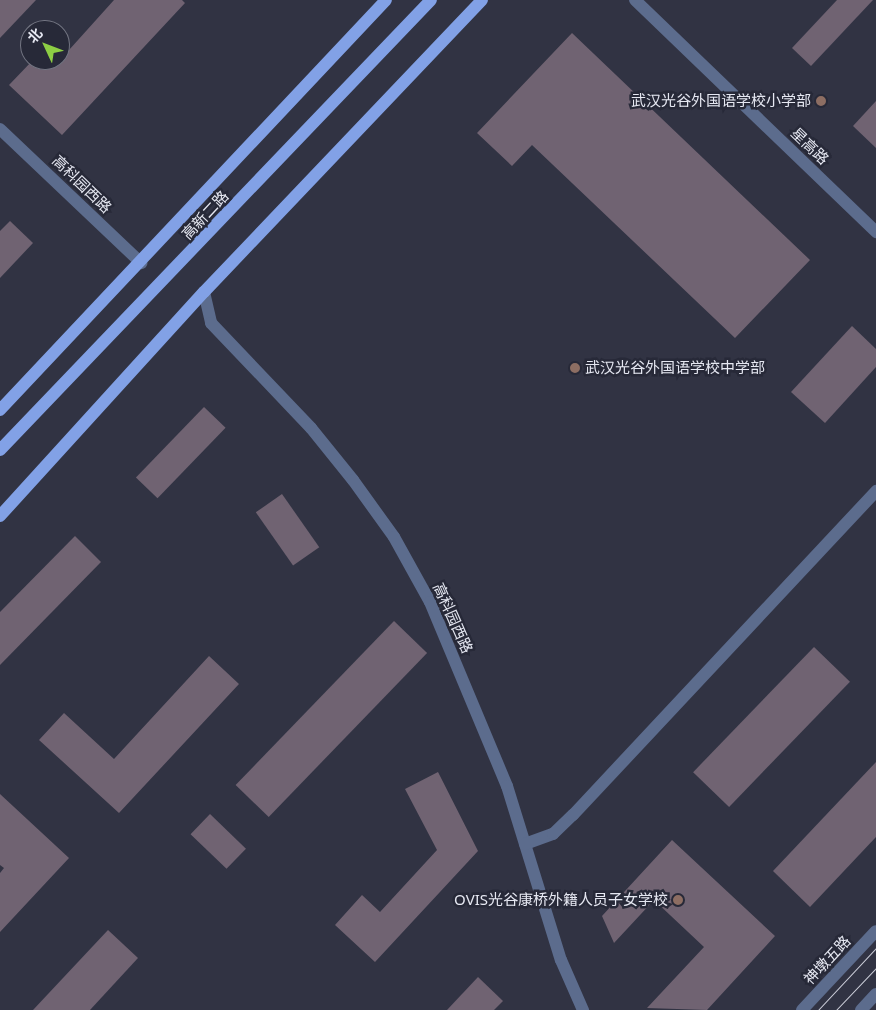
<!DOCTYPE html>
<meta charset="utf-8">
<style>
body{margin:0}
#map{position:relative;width:876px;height:1010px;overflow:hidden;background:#313343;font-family:"Noto Sans","Noto Sans SC",sans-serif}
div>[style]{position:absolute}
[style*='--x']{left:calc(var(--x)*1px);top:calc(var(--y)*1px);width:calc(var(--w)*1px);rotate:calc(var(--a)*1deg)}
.building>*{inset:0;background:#706372;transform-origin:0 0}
.minor>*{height:12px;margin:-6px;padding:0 6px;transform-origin:6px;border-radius:6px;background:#5c6c8d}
.major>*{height:12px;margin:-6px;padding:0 6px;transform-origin:6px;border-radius:6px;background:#82a1e6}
.tram>*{height:1px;margin:-0.5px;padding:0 0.5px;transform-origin:0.5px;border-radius:0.5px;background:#caccd7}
.dots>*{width:14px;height:14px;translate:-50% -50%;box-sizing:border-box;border:2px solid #272938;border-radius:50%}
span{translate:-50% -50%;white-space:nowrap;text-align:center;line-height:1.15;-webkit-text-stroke:5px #272938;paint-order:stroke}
.poi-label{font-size:15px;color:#e6e8f2}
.right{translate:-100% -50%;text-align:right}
.left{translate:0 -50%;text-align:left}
.street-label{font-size:15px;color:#e6e8f2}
.north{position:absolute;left:20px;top:20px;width:50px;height:50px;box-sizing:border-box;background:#272938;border:1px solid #737582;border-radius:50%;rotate:313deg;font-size:14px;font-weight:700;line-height:20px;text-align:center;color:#e6e8f2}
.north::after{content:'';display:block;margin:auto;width:18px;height:22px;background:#8dce44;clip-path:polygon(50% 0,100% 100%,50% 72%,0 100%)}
</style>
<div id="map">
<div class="building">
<div style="clip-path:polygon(0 0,36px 0,0 38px)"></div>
<div style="clip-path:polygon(114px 0,182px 0,185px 3px,62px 135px,9px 85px,33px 60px,46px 60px,53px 66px,60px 60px)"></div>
<div style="clip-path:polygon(837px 0,873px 0,811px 66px,792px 48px)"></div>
<div style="clip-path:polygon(572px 33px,810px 260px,735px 338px,532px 145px,512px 166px,477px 133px)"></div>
<div style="clip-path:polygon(876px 101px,876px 148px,853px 126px)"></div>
<div style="clip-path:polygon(10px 221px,33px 243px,0 278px,0 231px)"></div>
<div style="clip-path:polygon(852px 326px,876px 349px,876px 367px,825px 423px,791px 392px)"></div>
<div style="left:204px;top:407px;width:30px;height:98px;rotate:44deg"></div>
<div style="left:282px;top:494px;width:65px;height:32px;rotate:55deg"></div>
<div style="clip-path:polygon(75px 536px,101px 562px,0 665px,0 612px)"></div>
<div style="left:394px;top:621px;width:46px;height:228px;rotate:44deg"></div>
<div style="left:814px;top:647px;width:50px;height:174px;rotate:44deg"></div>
<div style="clip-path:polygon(209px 656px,239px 684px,119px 813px,39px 740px,64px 713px,114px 759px)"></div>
<div style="clip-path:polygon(876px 762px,876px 837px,810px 907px,773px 871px)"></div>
<div style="clip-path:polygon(438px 772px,478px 851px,375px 962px,335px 925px,362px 895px,380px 912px,437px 850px,405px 789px)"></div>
<div style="clip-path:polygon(0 794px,69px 858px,0 932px,0 873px,4px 868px,0 865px)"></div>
<div style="left:210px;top:814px;width:50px;height:28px;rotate:44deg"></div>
<div style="clip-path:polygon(672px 840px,775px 936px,707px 1010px,647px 1008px,704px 947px,654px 900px,614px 943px,602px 916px)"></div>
<div style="clip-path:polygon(108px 930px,138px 958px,90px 1010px,33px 1010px)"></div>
<div style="clip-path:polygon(478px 977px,503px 1001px,494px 1010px,447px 1010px)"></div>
</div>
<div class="minor">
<div style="--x:635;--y:0;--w:335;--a:43.9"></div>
<div style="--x:0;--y:129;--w:195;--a:43.5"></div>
<div style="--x:204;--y:292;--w:32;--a:77"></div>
<div style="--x:211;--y:323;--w:145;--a:46.4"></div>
<div style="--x:311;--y:428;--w:67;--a:51.1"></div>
<div style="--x:353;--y:480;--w:70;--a:54.3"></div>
<div style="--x:394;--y:537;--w:74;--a:61"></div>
<div style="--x:430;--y:602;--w:199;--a:67.3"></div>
<div style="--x:507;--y:786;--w:182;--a:72.8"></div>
<div style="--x:561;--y:960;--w:55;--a:66.3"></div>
<div style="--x:525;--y:844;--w:30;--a:-20"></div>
<div style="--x:553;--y:834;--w:28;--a:-44"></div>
<div style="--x:573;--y:815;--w:444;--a:-46.9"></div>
<div style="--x:802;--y:1010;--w:108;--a:-46.9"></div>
<div style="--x:861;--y:1010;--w:22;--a:-47"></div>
</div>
<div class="major">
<div style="--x:0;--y:410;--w:563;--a:-46.73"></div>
<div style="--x:0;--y:450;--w:623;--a:-46.24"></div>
<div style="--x:0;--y:516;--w:303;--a:-47.7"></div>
<div style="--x:204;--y:292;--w:403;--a:-46.4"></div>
</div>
<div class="tram">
<div style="--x:818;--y:1010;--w:85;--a:-46.9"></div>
<div style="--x:836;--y:1010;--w:58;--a:-46.4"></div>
</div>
<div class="dots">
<div style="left:821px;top:101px;background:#8d6e63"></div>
<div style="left:575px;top:368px;background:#8d6e63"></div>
<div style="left:678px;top:900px;background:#8d6e63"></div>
</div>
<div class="poi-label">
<span class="right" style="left:811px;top:101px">武汉光谷外国语学校小学部</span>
<span class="left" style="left:585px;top:368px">武汉光谷外国语学校中学部</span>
<span class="right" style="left:668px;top:900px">OVIS光谷康桥外籍人员子女学校</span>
</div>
<div class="street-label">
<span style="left:810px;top:146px;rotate:44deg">星高路</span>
<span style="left:82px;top:184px;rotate:44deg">高科园西路</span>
<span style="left:205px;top:215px;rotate:-47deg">高新二路</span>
<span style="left:453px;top:618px;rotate:66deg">高科园西路</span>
<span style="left:827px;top:960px;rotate:-47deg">神墩五路</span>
</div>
<div class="north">北</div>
</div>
